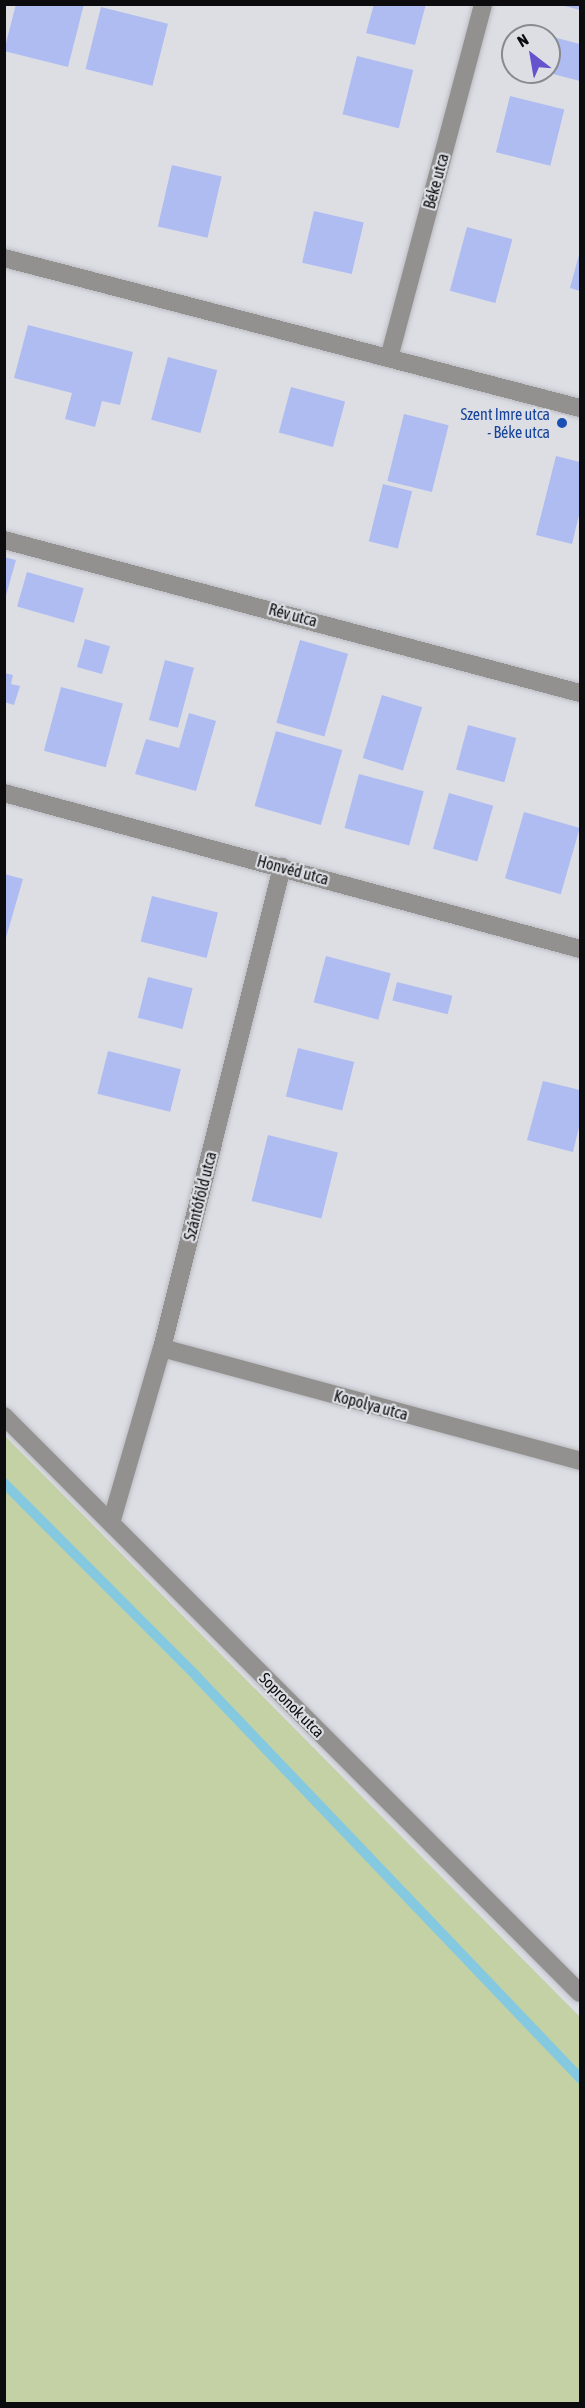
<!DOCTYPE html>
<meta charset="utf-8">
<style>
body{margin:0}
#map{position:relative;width:585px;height:2408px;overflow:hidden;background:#dcdee4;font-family:"Asap Condensed",sans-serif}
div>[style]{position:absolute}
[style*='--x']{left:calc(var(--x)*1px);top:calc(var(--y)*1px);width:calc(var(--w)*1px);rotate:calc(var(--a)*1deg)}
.green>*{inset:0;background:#c4d1a5}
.stream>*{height:10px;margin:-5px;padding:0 5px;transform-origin:5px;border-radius:5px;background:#85c9e1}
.building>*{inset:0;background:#afbcf1;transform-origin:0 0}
.roads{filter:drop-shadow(0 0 2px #bbbcc2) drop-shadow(0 0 2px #bbbcc2)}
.street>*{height:18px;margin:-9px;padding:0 9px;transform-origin:9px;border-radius:9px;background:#92918f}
.dots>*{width:16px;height:16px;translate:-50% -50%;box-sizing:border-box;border:3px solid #dcdee4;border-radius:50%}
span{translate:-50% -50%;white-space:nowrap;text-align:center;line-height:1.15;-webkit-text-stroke:4.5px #dcdee4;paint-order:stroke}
.street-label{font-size:16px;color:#0c0c0e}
.transit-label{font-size:16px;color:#164399}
.right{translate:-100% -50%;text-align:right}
.frame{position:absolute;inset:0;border:6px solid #0c0c0e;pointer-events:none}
.north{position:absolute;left:501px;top:24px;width:60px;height:60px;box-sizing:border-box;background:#dcdee4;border:2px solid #898a8e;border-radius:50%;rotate:329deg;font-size:16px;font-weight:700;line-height:24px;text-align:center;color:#0c0c0e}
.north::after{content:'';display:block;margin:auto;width:21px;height:27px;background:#6353cc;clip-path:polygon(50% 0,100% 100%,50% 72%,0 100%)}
</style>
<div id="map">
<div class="green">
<div style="clip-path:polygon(4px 1435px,580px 2017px,580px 2403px,5px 2403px)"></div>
</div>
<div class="stream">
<div style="--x:4;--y:1483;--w:274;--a:45.1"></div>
<div style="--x:197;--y:1677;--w:555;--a:46.32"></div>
</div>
<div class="building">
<div style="clip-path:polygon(16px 4px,84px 4px,68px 67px,4px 51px)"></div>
<div style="clip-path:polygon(374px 4px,426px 4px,415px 45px,366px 33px)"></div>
<div style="clip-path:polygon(561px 4px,580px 4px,580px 10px,561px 5px)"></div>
<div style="left:101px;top:7px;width:69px;height:64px;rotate:14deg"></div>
<div style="clip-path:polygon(528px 31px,545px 35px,545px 36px,527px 36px)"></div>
<div style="clip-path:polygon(549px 36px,580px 44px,580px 81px,549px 73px)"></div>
<div style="left:357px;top:56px;width:58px;height:60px;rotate:14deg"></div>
<div style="left:510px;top:96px;width:56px;height:58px;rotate:14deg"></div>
<div style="left:172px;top:165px;width:51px;height:63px;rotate:13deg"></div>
<div style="left:314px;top:211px;width:51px;height:53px;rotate:13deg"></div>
<div style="left:467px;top:227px;width:47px;height:66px;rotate:15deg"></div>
<div style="clip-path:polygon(580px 251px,580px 291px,570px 288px)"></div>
<div style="clip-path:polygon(28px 325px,133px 352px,120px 405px,102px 401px,95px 427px,65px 419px,72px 393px,14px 378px)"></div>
<div style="left:168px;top:357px;width:51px;height:65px;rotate:15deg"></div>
<div style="left:291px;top:387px;width:56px;height:47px;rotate:15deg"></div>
<div style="left:404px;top:414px;width:46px;height:69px;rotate:14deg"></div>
<div style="clip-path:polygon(556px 456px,580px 462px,580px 511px,572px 544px,536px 535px)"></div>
<div style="left:383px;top:484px;width:30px;height:59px;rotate:14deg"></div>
<div style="clip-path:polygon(4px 557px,16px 560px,5px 599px,4px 599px)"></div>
<div style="left:27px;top:572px;width:59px;height:36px;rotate:16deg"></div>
<div style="left:85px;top:639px;width:26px;height:29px;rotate:16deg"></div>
<div style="left:300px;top:640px;width:50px;height:86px;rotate:16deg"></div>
<div style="left:165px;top:660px;width:30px;height:62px;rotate:15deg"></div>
<div style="clip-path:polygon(4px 673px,13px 675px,11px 684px,20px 686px,14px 705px,4px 702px)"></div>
<div style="left:61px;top:687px;width:64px;height:66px;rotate:15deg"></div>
<div style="left:382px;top:695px;width:42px;height:66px;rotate:17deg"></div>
<div style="clip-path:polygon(189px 713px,216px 721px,196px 791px,135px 774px,146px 739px,179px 748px)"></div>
<div style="left:468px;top:725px;width:50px;height:46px;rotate:15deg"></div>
<div style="left:276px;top:731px;width:69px;height:78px;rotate:16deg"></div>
<div style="left:359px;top:774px;width:67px;height:56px;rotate:15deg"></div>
<div style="left:449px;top:793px;width:46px;height:58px;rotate:16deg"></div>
<div style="left:524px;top:812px;width:58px;height:69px;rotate:16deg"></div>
<div style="clip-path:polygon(4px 874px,23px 879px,5px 941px,4px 941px)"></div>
<div style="left:152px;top:896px;width:68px;height:47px;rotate:14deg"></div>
<div style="left:326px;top:956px;width:67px;height:48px;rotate:15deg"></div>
<div style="left:148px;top:977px;width:46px;height:42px;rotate:14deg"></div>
<div style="left:397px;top:982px;width:57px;height:19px;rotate:14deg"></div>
<div style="left:298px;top:1048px;width:58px;height:50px;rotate:14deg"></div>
<div style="left:108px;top:1051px;width:75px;height:44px;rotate:14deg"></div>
<div style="clip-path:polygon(543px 1081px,580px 1090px,580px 1123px,573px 1152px,527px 1140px)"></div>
<div style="left:268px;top:1135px;width:72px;height:68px;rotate:14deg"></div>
</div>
<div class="roads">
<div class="street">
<div style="--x:4;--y:258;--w:595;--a:14.6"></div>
<div style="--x:389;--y:358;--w:366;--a:-75.1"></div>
<div style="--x:4;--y:540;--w:596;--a:14.88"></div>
<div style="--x:4;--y:793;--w:597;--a:15.15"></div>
<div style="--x:162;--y:1348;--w:433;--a:15.1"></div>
<div style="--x:4;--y:1416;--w:815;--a:45.05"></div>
<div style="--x:111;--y:1523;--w:182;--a:-73.8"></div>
<div style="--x:162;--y:1348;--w:496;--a:-76"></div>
</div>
</div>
<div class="dots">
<div style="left:562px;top:423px;background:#1a4fb4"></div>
</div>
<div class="street-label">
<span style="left:436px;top:181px;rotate:-75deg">Béke utca</span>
<span style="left:293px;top:615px;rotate:15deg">Rév utca</span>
<span style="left:293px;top:870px;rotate:15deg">Honvéd utca</span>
<span style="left:200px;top:1196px;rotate:-76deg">Szántóföld utca</span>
<span style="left:371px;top:1405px;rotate:15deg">Kopolya utca</span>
<span style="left:292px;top:1705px;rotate:45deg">Sopronok utca</span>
</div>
<div class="transit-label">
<span class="right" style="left:550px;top:423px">Szent Imre utca<br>- Béke utca</span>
</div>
<div class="frame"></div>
<div class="north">N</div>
</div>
